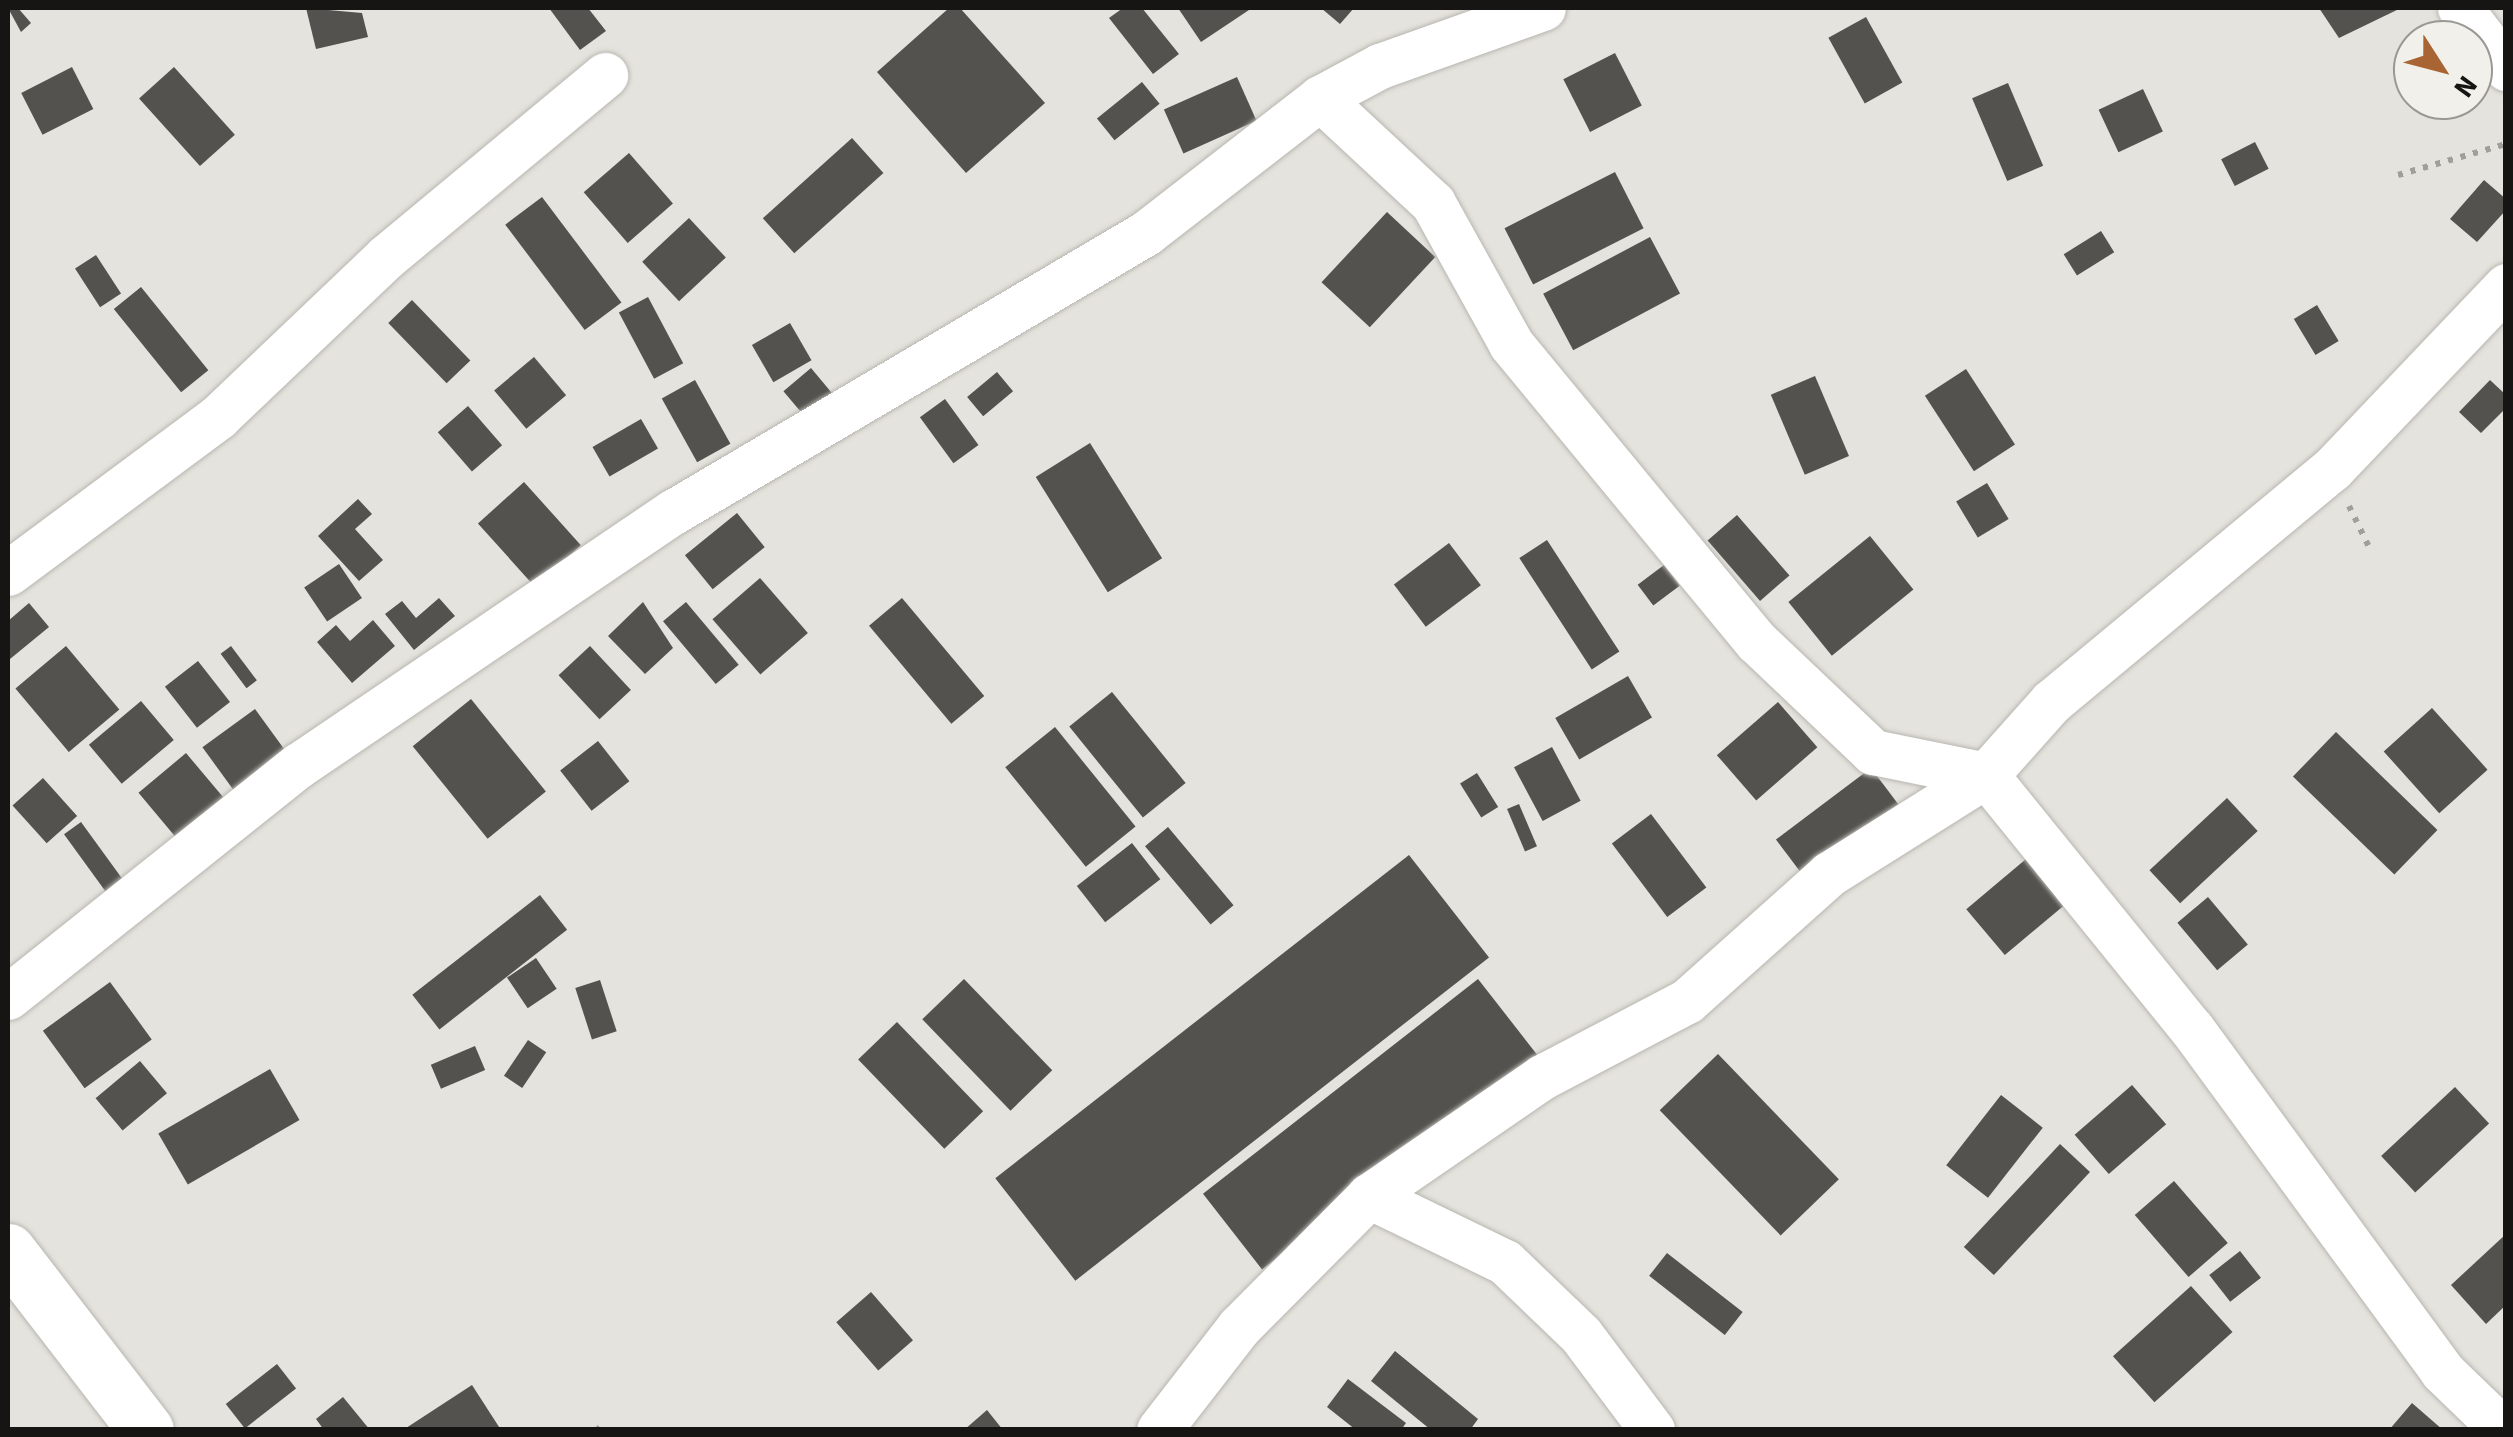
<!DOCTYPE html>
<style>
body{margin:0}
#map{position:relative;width:2513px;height:1437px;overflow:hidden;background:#e5e3dd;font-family:"Source Sans 3",sans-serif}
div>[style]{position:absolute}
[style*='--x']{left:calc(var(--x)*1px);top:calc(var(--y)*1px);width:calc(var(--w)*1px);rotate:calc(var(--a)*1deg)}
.building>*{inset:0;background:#54524e;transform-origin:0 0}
.path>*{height:6px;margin-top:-3px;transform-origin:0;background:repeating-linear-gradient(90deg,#a19f9a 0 5px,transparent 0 13px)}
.roads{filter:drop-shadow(0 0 2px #b8b6b1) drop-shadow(0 0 2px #b8b6b1)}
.street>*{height:45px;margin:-22.5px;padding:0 22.5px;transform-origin:22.5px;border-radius:22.5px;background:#fff}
.secondary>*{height:55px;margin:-27.5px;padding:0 27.5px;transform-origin:27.5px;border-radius:27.5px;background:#fff}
span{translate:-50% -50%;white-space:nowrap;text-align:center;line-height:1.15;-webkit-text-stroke:10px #f2f0ea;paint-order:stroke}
.frame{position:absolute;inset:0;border:10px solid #161513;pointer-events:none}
.north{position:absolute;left:2393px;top:20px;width:100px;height:100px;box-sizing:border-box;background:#f2f0ea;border:2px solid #9a9894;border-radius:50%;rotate:126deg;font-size:28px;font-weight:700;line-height:40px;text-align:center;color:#161513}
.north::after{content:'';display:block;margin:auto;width:35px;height:45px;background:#a86433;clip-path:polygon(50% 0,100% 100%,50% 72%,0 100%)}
</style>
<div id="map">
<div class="building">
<div style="clip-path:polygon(8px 8px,18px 8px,31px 23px,21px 32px)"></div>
<div style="clip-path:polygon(306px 8px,362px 13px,368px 37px,316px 49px)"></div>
<div style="clip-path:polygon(549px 8px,588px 8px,606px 31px,580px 50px)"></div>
<div style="clip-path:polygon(949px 8px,960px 8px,1045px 103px,966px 173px,877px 72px)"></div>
<div style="clip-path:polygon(1123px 8px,1142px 8px,1179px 54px,1153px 74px,1109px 18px)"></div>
<div style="clip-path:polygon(1178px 8px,1252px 8px,1201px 42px)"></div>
<div style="clip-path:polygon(1321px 8px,1354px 8px,1340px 24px)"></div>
<div style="clip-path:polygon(2319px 8px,2401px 8px,2339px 38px)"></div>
<div style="left:1866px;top:17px;width:75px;height:43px;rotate:61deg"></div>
<div style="left:1615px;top:53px;width:59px;height:58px;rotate:63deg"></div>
<div style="left:72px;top:67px;width:47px;height:57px;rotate:63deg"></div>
<div style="left:174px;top:67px;width:91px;height:47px;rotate:48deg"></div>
<div style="left:1237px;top:77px;width:48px;height:80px;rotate:66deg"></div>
<div style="left:1142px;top:82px;width:28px;height:58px;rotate:51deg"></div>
<div style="left:2008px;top:83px;width:90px;height:39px;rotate:67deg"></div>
<div style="left:2143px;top:89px;width:47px;height:49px;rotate:65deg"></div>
<div style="left:852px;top:138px;width:47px;height:120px;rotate:48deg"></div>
<div style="left:2255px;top:142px;width:30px;height:38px;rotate:63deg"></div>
<div style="left:629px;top:153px;width:67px;height:60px;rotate:49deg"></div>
<div style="left:1615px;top:172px;width:63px;height:124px;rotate:63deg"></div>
<div style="clip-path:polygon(2484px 180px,2506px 199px,2506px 210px,2477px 242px,2450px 219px)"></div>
<div style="left:542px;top:197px;width:132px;height:46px;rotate:53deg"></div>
<div style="left:1387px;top:212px;width:66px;height:96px;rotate:43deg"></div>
<div style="left:689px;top:218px;width:54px;height:64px;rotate:47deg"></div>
<div style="left:2101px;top:231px;width:25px;height:44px;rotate:58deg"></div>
<div style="left:1650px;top:237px;width:64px;height:121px;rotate:62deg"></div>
<div style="left:96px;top:255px;width:46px;height:25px;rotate:57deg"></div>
<div style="left:141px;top:287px;width:107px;height:35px;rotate:51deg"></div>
<div style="left:648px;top:297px;width:75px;height:33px;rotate:62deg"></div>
<div style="left:412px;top:300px;width:84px;height:33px;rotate:46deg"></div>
<div style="left:2317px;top:305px;width:42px;height:27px;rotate:59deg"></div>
<div style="left:790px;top:323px;width:43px;height:44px;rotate:60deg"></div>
<div style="left:534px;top:357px;width:50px;height:52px;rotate:50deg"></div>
<div style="left:811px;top:368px;width:40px;height:36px;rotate:50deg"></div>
<div style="left:1966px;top:369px;width:90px;height:49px;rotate:57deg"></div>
<div style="left:997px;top:372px;width:25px;height:39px;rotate:50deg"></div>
<div style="left:1815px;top:376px;width:87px;height:48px;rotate:67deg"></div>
<div style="left:695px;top:380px;width:73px;height:38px;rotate:61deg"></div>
<div style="clip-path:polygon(2490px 380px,2506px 395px,2506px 408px,2481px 433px,2459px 412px)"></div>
<div style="left:945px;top:399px;width:57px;height:31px;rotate:54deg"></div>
<div style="left:468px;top:406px;width:52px;height:40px;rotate:49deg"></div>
<div style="left:641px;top:419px;width:34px;height:56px;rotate:60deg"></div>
<div style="left:1090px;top:443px;width:136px;height:64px;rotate:58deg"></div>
<div style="left:524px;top:482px;width:85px;height:62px;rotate:48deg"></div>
<div style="left:1987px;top:483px;width:42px;height:36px;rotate:59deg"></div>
<div style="clip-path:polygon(358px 499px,372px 514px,355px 529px,383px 560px,359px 581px,318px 536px)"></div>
<div style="left:737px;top:513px;width:44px;height:67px;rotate:51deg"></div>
<div style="left:1737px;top:515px;width:80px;height:39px;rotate:49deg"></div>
<div style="left:1870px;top:536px;width:69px;height:105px;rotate:51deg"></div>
<div style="left:1547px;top:540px;width:133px;height:33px;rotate:57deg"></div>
<div style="left:1449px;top:543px;width:53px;height:69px;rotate:53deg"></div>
<div style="left:339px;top:564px;width:41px;height:42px;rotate:56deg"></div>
<div style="left:1664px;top:565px;width:26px;height:33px;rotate:53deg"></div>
<div style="left:760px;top:578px;width:73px;height:63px;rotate:49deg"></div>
<div style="clip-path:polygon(439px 598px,455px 616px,414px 650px,385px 614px,402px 601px,416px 618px)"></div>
<div style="left:902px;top:598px;width:128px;height:43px;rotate:50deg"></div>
<div style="clip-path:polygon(643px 602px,673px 648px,645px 674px,608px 636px)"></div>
<div style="left:686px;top:602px;width:82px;height:30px;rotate:50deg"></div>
<div style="clip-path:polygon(29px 603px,49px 627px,10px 659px,8px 621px)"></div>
<div style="clip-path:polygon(373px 620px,395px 646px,352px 683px,317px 642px,336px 625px,350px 641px)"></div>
<div style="left:66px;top:646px;width:83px;height:66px;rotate:50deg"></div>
<div style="left:231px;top:646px;width:43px;height:13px;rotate:53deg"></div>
<div style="left:590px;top:646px;width:60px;height:43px;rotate:47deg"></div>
<div style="left:198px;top:661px;width:52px;height:42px;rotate:52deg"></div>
<div style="left:1628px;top:676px;width:48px;height:84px;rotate:60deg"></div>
<div style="left:1112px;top:692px;width:117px;height:55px;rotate:51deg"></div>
<div style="left:471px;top:699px;width:119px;height:75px;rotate:51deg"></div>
<div style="left:141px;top:701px;width:51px;height:68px;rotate:50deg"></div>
<div style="left:1778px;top:702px;width:60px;height:81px;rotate:49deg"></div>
<div style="left:2432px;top:708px;width:83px;height:65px;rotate:48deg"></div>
<div style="left:255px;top:709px;width:60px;height:65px;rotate:54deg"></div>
<div style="left:1055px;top:727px;width:128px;height:64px;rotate:51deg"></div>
<div style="left:2336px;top:732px;width:141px;height:62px;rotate:44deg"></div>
<div style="left:598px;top:741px;width:51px;height:48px;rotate:52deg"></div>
<div style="left:1552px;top:747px;width:61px;height:43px;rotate:62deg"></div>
<div style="left:186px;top:753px;width:70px;height:62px;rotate:50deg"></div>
<div style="left:1871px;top:768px;width:50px;height:119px;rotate:53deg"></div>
<div style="left:1477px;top:773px;width:40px;height:20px;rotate:58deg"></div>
<div style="left:43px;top:778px;width:51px;height:41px;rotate:48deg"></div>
<div style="left:2227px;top:798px;width:45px;height:106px;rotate:47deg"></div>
<div style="left:1519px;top:804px;width:46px;height:13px;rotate:67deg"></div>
<div style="left:1651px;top:814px;width:92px;height:49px;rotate:53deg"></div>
<div style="left:81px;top:822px;width:89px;height:21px;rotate:54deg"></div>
<div style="left:1168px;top:827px;width:102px;height:30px;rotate:50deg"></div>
<div style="left:1132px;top:843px;width:46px;height:70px;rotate:52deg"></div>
<div style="left:1409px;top:855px;width:130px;height:525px;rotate:52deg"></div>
<div style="left:2026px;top:859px;width:60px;height:78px;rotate:50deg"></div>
<div style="left:540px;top:895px;width:44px;height:162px;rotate:52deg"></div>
<div style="left:2208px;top:897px;width:62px;height:40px;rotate:50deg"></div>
<div style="left:536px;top:958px;width:37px;height:35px;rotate:56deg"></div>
<div style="left:964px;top:979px;width:127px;height:58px;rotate:46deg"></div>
<div style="left:1478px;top:979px;width:96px;height:349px;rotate:52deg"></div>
<div style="left:600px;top:980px;width:54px;height:26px;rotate:72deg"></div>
<div style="left:110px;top:982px;width:71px;height:83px;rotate:54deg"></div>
<div style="left:897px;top:1022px;width:124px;height:54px;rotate:46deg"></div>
<div style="left:528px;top:1040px;width:22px;height:43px;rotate:34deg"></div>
<div style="left:475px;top:1046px;width:26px;height:48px;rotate:67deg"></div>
<div style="left:1718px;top:1054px;width:174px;height:81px;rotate:46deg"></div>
<div style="left:140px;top:1061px;width:42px;height:58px;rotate:50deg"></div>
<div style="left:270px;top:1069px;width:59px;height:129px;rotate:60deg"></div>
<div style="left:2132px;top:1085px;width:52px;height:76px;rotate:49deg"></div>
<div style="left:2455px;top:1087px;width:50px;height:101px;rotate:47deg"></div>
<div style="left:2001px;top:1095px;width:53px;height:89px;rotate:38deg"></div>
<div style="left:2060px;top:1144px;width:41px;height:141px;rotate:43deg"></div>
<div style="left:2174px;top:1181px;width:82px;height:52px;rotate:49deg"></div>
<div style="clip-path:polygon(2506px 1234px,2506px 1305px,2486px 1324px,2451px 1285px)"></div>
<div style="left:2240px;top:1251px;width:34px;height:39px;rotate:52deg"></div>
<div style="left:1667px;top:1253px;width:96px;height:29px;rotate:38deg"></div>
<div style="left:2191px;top:1286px;width:62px;height:105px;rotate:48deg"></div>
<div style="left:871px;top:1292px;width:64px;height:46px;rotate:49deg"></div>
<div style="clip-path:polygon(1395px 1351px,1478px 1419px,1470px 1430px,1431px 1430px,1371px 1381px)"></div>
<div style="left:277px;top:1364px;width:31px;height:65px;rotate:52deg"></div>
<div style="clip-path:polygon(1348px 1379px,1406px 1423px,1401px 1430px,1356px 1430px,1327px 1407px)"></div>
<div style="clip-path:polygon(472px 1385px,501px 1430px,403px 1430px)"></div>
<div style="clip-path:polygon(343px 1397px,370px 1430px,324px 1430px,316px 1419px)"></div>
<div style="clip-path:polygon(2412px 1403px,2443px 1430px,2389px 1430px)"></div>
<div style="clip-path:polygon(987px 1410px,1003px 1430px,964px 1430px)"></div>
</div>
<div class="path">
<div style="--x:2398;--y:175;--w:112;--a:-16"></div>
<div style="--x:2349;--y:506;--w:48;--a:64"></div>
<div style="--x:597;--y:1430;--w:4;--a:-45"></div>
</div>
<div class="roads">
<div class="street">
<div style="--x:2460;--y:8;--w:76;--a:52.5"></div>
<div style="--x:1320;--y:98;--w:154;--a:42.9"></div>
<div style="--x:1433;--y:203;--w:161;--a:61"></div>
<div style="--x:1511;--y:344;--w:386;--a:50.5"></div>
<div style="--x:1757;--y:642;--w:160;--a:43.5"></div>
<div style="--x:1873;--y:752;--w:115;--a:11.5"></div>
<div style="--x:1986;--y:775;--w:327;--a:51"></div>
<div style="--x:2192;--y:1029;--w:424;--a:53.8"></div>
<div style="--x:2442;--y:1371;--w:85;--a:44"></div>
<div style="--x:8;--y:573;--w:262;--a:-36.6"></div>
<div style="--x:218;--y:417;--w:232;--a:-43.6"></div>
<div style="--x:386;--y:257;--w:285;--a:-39.7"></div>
<div style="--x:8;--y:997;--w:372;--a:-38.6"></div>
<div style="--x:299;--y:765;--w:452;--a:-34.1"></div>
<div style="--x:673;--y:512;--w:549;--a:-30.53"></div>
<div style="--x:1146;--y:233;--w:220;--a:-37.8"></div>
<div style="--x:1320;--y:98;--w:68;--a:-28.1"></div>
<div style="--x:1380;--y:66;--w:173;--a:-19.6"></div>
<div style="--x:1369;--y:1196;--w:151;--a:25.9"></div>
<div style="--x:1505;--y:1262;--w:105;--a:43.8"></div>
<div style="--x:1581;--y:1335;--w:119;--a:53.2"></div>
<div style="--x:1159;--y:1430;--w:130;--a:-52.2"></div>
<div style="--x:1239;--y:1327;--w:185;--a:-45.2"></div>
<div style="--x:1369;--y:1196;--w:210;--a:-34.5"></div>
<div style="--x:1542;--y:1077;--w:164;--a:-27.7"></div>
<div style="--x:1687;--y:1001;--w:191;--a:-41.8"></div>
<div style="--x:1829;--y:874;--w:186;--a:-32.2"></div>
<div style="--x:1986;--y:775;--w:98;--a:-48.3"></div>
<div style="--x:2051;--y:702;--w:365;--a:-39.7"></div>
<div style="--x:2332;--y:469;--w:253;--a:-46.4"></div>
</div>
<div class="secondary">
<div style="--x:8;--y:1251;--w:226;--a:52.4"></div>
</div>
</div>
<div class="frame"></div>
<div class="north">N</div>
</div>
